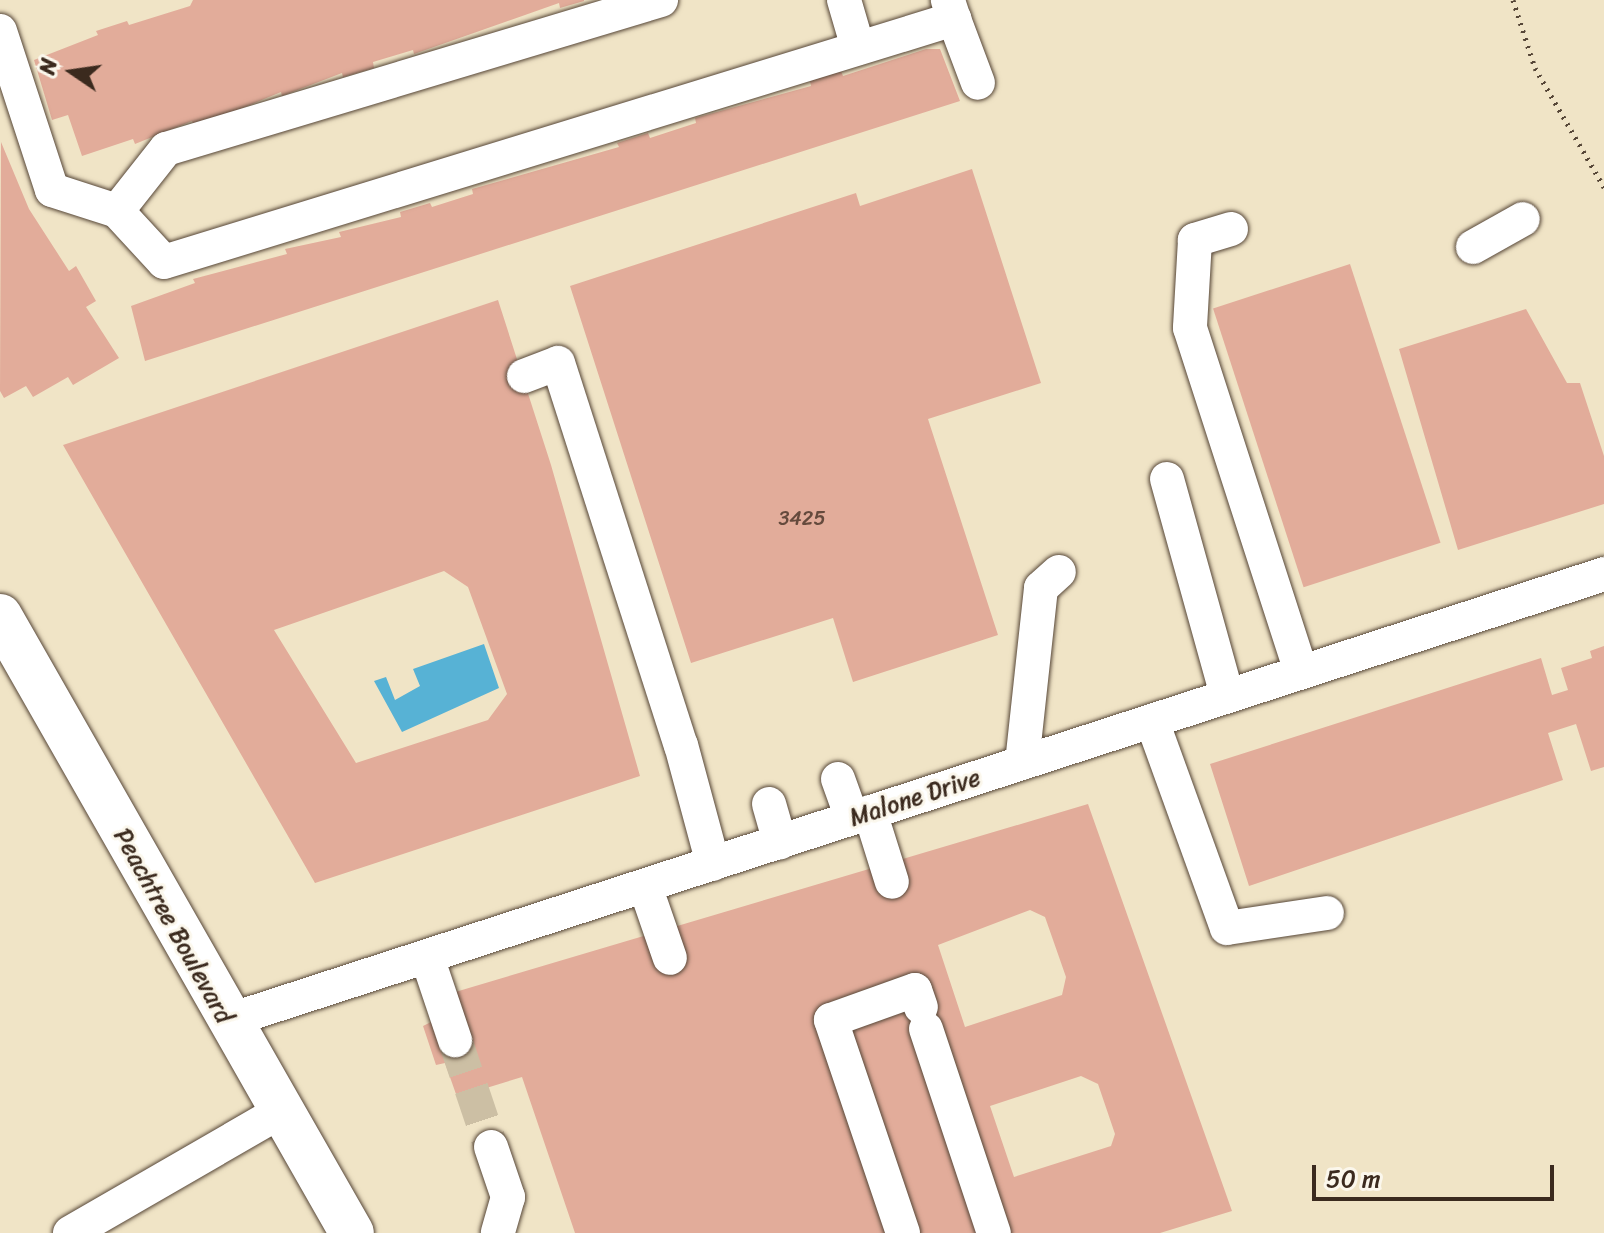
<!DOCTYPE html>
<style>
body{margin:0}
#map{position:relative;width:1604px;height:1233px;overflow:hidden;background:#f0e4c6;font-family:Sriracha,sans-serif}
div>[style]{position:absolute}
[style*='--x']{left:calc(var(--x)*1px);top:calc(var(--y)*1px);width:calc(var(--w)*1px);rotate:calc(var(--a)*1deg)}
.water>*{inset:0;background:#57b2d5}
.building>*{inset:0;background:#e2ac9a;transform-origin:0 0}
.minor-tunnel>*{height:34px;margin-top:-17px;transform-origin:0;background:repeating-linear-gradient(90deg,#ccbfa4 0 34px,transparent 0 51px)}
.path>*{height:5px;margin-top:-2.5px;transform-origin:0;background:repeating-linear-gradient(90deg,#564637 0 2px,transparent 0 8px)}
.roads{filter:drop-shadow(0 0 2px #564637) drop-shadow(0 0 2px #564637)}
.minor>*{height:34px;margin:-17px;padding:0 17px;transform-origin:17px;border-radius:17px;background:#fff}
.highway>*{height:44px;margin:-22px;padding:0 22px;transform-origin:22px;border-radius:22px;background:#fff}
span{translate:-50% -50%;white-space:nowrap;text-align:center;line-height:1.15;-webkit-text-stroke:6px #fbf7ec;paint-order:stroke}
.number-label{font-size:20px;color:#654a3d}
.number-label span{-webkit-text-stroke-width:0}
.street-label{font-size:24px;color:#3b2a1e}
.north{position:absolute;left:32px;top:32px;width:80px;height:80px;-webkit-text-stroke:6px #fbf7ec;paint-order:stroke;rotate:283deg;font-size:22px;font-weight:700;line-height:32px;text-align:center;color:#3b2a1e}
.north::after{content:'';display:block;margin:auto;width:28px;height:36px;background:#3b2a1e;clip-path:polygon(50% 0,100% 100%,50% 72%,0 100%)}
.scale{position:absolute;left:1312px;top:1165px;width:242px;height:36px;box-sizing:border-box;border:4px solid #3b2a1e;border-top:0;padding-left:10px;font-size:24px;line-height:28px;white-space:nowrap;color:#3b2a1e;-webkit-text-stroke:6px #fbf7ec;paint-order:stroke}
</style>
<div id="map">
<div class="water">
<div style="clip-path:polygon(484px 644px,499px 688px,402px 732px,374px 681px,386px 677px,395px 700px,420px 686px,413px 669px)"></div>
</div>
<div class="building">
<div style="clip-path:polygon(193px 0,584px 0,584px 1px,560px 8px,559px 3px,414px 54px,413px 50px,373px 62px,374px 68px,343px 77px,342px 73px,282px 96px,281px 92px,195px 128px,192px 121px,135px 144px,133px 139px,82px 156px,68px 115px,52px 120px,34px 60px,98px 35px,96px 31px,127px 21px,129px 25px,190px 6px)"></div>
<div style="clip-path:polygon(926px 49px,940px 49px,960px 101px,145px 361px,131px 306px,195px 283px,193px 279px,287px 254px,285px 249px,341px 237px,339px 232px,401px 217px,400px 212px,430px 203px,432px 207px,473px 194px,472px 189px,619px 147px,617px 143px,648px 133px,650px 138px,696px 123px,695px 118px,811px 86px,810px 81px,841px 71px,843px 76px)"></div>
<div style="clip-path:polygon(1px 142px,29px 209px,69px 271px,76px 266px,96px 301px,86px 307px,119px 358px,73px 385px,68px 377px,33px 397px,26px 386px,4px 398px,0 391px)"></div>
<div style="clip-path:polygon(972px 169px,1041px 383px,928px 419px,998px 635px,853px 682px,833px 618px,691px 663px,570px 286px,856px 193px,860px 206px)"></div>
<div style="left:1350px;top:264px;width:293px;height:144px;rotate:72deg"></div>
<div style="clip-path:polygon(evenodd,498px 300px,551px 465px,640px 776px,315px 883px,63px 445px,498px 300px,444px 571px,468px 587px,507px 694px,488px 720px,356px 763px,274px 630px,444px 571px)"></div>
<div style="clip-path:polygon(1526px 309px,1567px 383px,1580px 383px,1604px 456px,1604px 504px,1458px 550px,1399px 349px)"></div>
<div style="clip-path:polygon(1604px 646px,1604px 767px,1591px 771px,1576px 724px,1548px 733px,1563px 780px,1249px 886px,1210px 764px,1541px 658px,1552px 695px,1568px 690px,1561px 668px,1592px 658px,1590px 651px)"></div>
<div style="clip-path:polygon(evenodd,1088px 804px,1232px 1211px,1160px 1233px,575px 1233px,522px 1077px,457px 1097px,445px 1063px,436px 1065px,423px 1026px,433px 1021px,425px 1001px,1088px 804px,1030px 910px,1045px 917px,1066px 977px,1062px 995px,965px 1027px,938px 945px,1030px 910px,1088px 804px,1081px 1076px,1098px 1084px,1115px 1134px,1111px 1146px,1014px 1177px,990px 1106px,1081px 1076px)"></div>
</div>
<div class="minor-tunnel">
<div style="--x:455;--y:1040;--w:113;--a:71.4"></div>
</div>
<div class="path">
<div style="--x:1513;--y:0;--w:71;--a:72.1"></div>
<div style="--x:1535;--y:68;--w:138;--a:59.9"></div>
</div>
<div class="roads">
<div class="minor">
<div style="--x:844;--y:0;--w:50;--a:73.7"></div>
<div style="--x:954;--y:19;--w:68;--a:69.4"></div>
<div style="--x:0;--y:31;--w:167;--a:71.9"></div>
<div style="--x:52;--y:190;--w:68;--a:17.9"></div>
<div style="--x:117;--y:211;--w:79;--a:-51.7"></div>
<div style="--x:166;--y:149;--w:517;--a:-16.75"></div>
<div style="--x:117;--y:211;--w:69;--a:47.3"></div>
<div style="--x:164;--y:262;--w:827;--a:-17.1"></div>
<div style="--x:954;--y:19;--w:20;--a:-108"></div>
<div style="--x:1231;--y:229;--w:38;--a:163"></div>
<div style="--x:1195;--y:240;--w:88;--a:93.3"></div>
<div style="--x:1190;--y:328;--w:361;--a:72.1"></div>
<div style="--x:1473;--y:247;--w:57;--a:-29.2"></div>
<div style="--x:524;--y:376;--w:36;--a:-21"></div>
<div style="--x:558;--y:363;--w:401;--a:72.2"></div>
<div style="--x:681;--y:745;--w:123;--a:74.9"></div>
<div style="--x:1167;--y:479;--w:225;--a:74.5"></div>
<div style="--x:1152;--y:721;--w:220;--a:70.1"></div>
<div style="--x:1227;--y:928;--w:101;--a:-8.5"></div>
<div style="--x:1022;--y:763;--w:176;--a:-83.8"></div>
<div style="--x:1041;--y:588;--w:24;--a:-42"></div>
<div style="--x:838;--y:779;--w:41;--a:70.3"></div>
<div style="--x:769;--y:804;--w:40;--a:74"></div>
<div style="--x:870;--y:812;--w:73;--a:72.6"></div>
<div style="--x:645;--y:886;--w:76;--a:70.9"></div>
<div style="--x:427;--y:957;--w:88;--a:71.4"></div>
<div style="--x:227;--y:1021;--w:1448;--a:-17.98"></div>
<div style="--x:926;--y:1029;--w:215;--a:71.6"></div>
<div style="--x:491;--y:1147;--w:53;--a:71.2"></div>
<div style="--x:508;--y:1197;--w:37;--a:106"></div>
<div style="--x:70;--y:1233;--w:242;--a:-30"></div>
<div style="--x:903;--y:1233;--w:225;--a:-108.7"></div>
<div style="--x:831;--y:1020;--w:89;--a:-19.7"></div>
<div style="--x:915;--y:990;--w:18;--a:71"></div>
</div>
<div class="highway">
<div style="--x:0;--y:616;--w:710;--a:60.3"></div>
</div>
</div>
<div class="number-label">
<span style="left:802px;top:518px">3425</span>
</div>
<div class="street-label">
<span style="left:915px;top:798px;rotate:-18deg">Malone Drive</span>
<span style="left:173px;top:926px;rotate:61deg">Peachtree Boulevard</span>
</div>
<div class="north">N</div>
<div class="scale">50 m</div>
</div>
